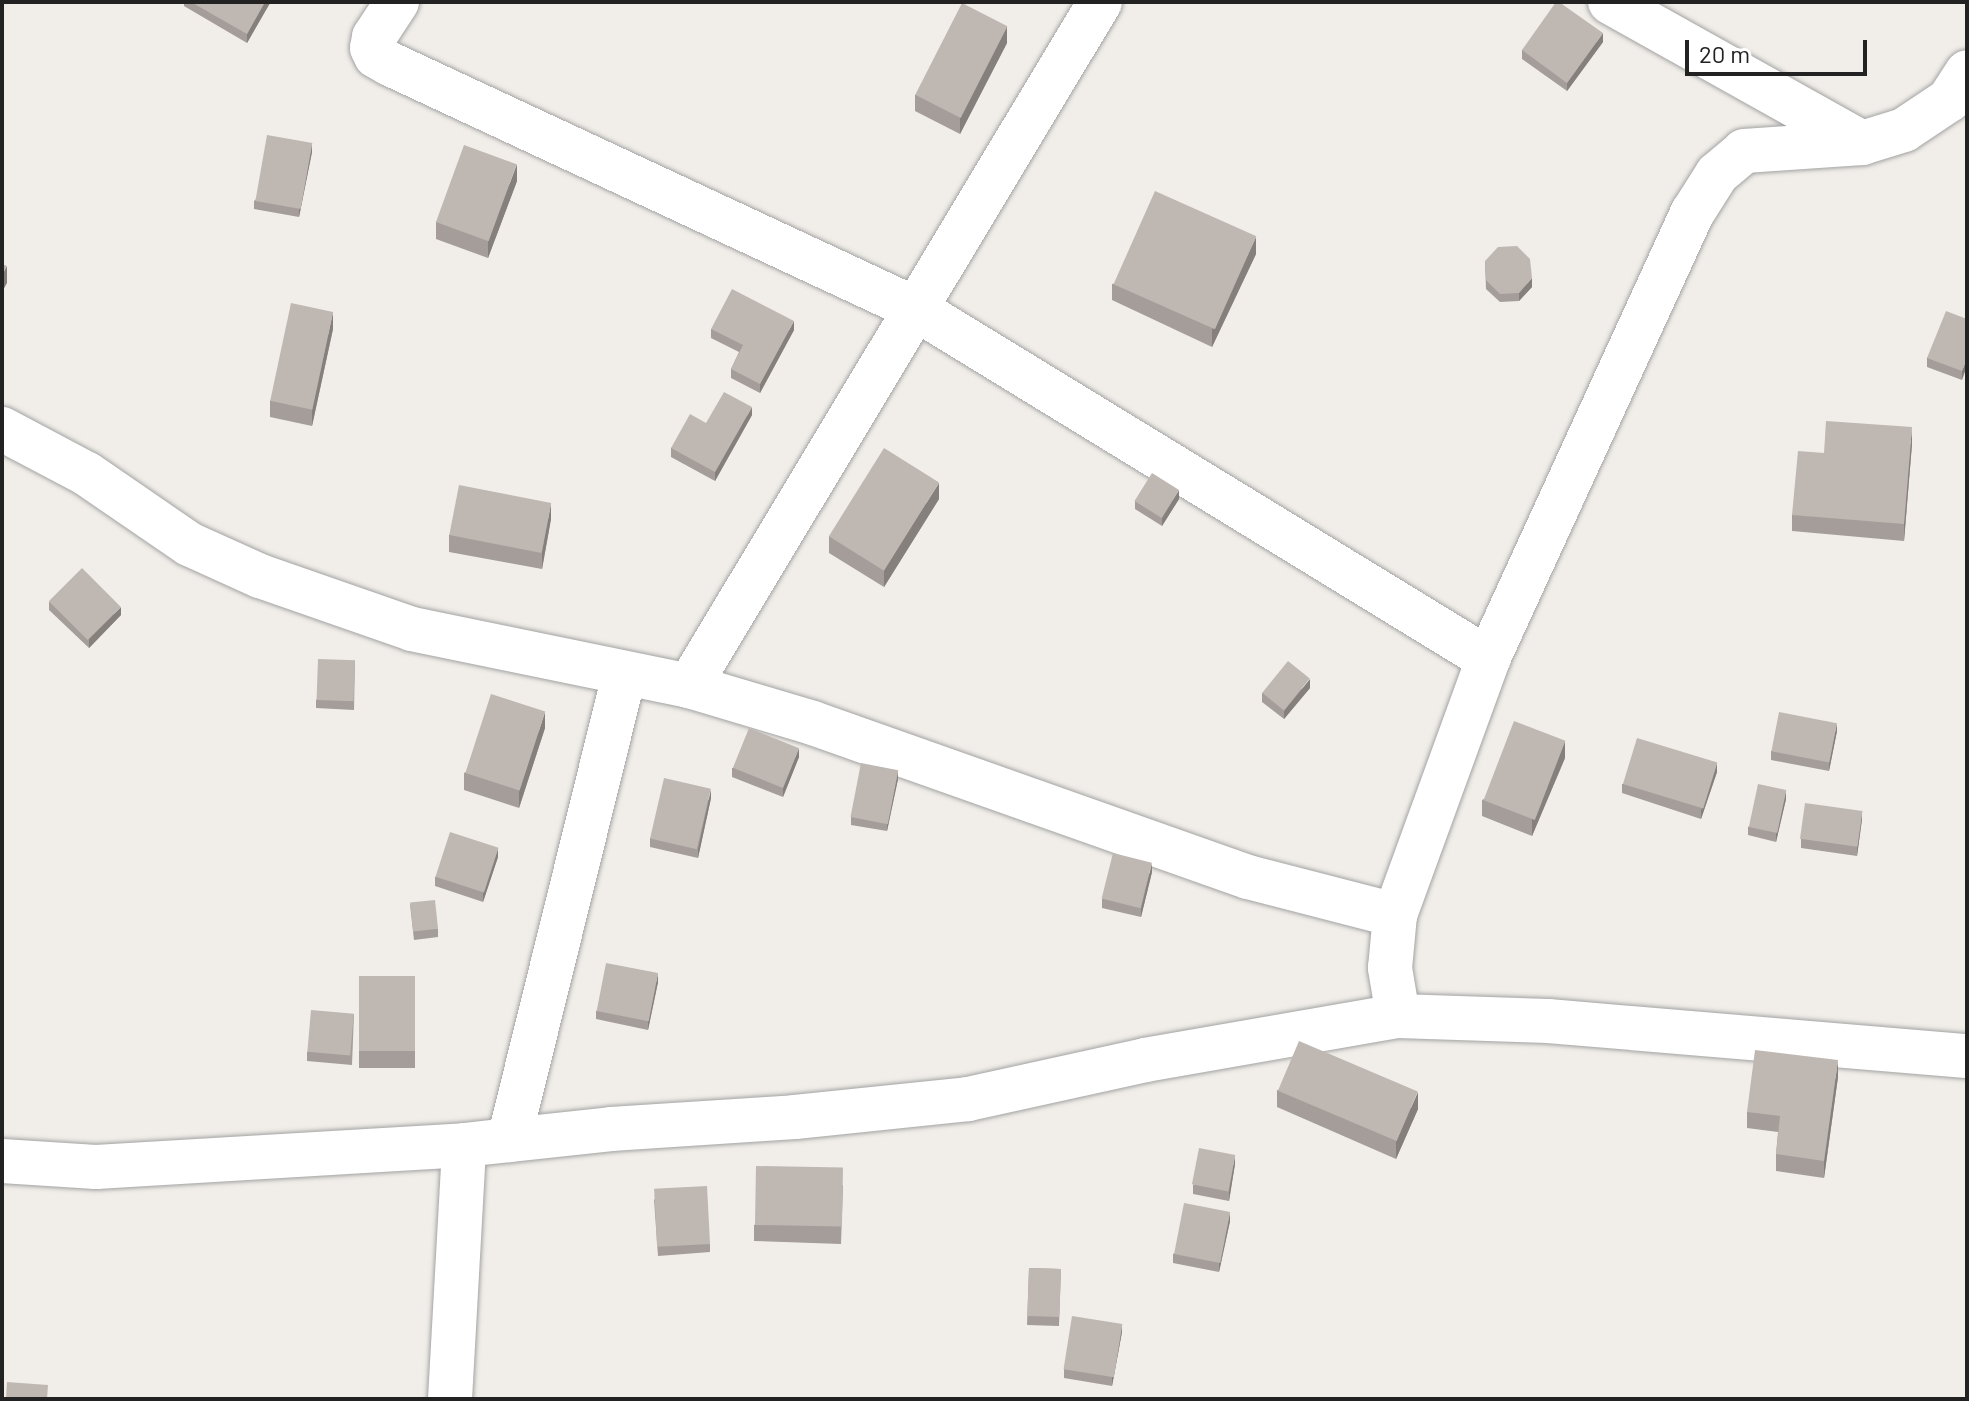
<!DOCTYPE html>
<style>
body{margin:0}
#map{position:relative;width:1969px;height:1401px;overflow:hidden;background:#f1eee9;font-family:Barlow,sans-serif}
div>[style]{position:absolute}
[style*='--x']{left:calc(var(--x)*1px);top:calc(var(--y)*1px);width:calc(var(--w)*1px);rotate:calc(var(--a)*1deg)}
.roads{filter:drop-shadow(0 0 2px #a3a3a3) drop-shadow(0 0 2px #a3a3a3)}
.street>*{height:44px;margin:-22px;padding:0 22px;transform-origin:22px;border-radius:22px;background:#fff}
.wall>*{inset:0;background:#a49d99;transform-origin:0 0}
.shaded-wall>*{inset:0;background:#86807d}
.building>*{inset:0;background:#bfb7b2;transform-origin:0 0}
span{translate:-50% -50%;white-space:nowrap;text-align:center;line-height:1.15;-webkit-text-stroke:8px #fff;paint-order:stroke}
.frame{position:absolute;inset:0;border:4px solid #222;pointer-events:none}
.scale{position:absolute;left:1685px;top:40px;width:182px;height:36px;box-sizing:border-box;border:4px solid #222;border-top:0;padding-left:10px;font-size:24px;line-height:28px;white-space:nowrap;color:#222;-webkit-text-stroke:6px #fff;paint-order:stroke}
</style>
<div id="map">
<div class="roads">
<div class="street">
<div style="--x:397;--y:2;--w:42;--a:123.3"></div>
<div style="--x:374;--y:37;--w:11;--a:100"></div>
<div style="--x:372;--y:48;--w:9;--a:63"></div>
<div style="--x:376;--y:56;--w:16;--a:30"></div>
<div style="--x:390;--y:64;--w:580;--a:24.98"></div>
<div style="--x:916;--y:309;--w:671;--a:31.46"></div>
<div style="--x:1610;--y:2;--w:289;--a:29.2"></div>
<div style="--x:2;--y:429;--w:96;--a:27.9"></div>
<div style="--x:87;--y:474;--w:124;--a:34.5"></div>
<div style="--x:189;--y:544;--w:78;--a:24.3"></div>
<div style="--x:260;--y:576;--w:161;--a:19.2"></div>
<div style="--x:412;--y:629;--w:283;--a:11.6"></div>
<div style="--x:689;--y:686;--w:129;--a:16.6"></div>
<div style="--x:813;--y:723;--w:461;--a:19.5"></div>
<div style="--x:1248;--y:877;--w:152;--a:14.5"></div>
<div style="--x:689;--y:686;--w:798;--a:-59"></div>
<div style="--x:1398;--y:1016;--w:49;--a:-99.5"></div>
<div style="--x:1390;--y:968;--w:53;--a:-84.6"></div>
<div style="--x:1395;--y:915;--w:272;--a:-70"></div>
<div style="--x:1488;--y:659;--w:492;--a:-65.4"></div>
<div style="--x:1693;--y:212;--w:45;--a:-57.7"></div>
<div style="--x:1717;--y:174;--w:35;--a:-40"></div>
<div style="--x:1744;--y:151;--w:118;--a:-3.9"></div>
<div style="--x:1862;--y:143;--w:44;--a:-17.2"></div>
<div style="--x:1904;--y:130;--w:54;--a:-33.7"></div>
<div style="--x:1949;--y:100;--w:33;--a:-57"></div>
<div style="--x:509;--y:1140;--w:481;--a:-76.1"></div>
<div style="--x:2;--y:1161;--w:94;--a:3.7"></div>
<div style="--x:96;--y:1167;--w:369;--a:-3.4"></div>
<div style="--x:464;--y:1145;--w:148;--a:-6.2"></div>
<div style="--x:611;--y:1129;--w:184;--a:-3.7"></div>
<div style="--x:795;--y:1117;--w:174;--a:-5.9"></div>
<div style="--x:968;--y:1099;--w:181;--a:-12.4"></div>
<div style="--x:1145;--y:1060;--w:257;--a:-9.9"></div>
<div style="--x:1398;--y:1016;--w:150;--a:1.9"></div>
<div style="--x:1548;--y:1021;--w:420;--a:4.8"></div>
<div style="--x:450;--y:1399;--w:254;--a:-86.8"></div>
</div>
</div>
<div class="wall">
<div style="clip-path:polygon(184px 2px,270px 2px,270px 3px,247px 43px,184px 6px)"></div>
<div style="clip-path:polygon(1603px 42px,1567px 91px,1522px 59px,1522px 50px)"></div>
<div style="clip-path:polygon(1007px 43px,960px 134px,915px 111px,915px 95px)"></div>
<div style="clip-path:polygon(312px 152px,299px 217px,254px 209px,254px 201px)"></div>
<div style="clip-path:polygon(517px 181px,488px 258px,436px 239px,436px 222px)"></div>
<div style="clip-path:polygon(1256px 254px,1212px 347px,1112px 300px,1112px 284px)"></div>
<div style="clip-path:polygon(1485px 261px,1532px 287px,1519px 301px,1500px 302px,1486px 289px)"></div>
<div style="clip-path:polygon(1967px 319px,1962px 380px,1927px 367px,1927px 358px)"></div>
<div style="clip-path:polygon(333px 329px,312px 426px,270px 417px,270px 401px)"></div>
<div style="clip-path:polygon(711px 329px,794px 330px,760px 393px,731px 378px,731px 369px,739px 352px,711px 338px)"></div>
<div style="clip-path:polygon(752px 415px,715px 481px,671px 457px,671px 448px,706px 423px)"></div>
<div style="clip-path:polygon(1912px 444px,1904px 541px,1792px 531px,1792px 515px,1824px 453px)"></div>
<div style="clip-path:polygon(939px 499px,884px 587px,829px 553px,829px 536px)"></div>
<div style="clip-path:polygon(1179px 499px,1162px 526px,1135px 509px,1135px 501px)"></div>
<div style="clip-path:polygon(551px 519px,542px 569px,449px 552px,449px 535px)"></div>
<div style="clip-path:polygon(49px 602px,121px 615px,89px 648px,49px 610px)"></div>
<div style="clip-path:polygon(355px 660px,354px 710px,316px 708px,316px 700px)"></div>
<div style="clip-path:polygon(1310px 688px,1284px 719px,1262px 702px,1262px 693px)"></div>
<div style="clip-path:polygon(545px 728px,519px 808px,464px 790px,464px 773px)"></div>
<div style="clip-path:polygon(1837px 731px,1829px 771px,1771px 760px,1771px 751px)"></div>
<div style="clip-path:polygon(799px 757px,783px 797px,732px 777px,732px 768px)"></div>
<div style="clip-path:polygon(1565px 758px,1532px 836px,1482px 816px,1482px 800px)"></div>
<div style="clip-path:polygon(1717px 772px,1701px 819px,1622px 793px,1622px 784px)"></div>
<div style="clip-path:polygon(898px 779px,887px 831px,851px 825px,851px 817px)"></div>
<div style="clip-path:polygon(711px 798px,698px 858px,650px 847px,650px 838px)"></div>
<div style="clip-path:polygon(1786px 799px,1776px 842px,1748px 835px,1748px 827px)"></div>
<div style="clip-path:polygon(1862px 819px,1857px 856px,1801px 848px,1801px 839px)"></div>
<div style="clip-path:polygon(498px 857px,483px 902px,435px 886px,435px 877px)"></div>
<div style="clip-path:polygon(1152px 872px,1141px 917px,1102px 908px,1102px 899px)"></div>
<div style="clip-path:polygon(410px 904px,438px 929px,438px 937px,414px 940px)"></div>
<div style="left:359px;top:976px;width:56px;height:92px"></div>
<div style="clip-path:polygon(658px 982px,648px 1030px,596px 1019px,596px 1011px)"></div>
<div style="clip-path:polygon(354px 1014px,352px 1065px,307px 1061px,307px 1052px)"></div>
<div style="clip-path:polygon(1838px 1077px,1824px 1178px,1776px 1171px,1776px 1154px,1778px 1132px,1747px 1128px,1747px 1112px)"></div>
<div style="clip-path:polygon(1277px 1090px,1418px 1109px,1396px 1159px,1277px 1107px)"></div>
<div style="clip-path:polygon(1235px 1164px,1229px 1201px,1193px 1194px,1193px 1185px)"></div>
<div style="clip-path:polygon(843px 1185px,841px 1244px,754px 1241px,754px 1225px)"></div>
<div style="clip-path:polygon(654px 1199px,710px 1244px,710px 1252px,658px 1256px)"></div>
<div style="clip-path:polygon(1230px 1221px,1219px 1272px,1173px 1263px,1173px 1254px)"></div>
<div style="left:1029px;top:1268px;width:32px;height:57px;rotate:2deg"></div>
<div style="clip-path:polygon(1122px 1332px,1112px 1386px,1064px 1378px,1064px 1369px)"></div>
</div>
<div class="shaded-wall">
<div style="clip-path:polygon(265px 2px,270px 2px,270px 3px,247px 43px,247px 34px)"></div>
<div style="clip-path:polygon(1007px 26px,1007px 43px,960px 134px,960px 117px)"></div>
<div style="clip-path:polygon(1603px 33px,1603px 42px,1567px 91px,1567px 83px)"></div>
<div style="clip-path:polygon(312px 143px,312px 152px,299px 217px,299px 209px)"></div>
<div style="clip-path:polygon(517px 164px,517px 181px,488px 258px,488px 241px)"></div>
<div style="clip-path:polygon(1256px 237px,1256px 254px,1212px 347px,1212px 330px)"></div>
<div style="clip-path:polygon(7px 266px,7px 283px,2px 292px,2px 275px)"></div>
<div style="clip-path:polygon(1532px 278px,1532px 287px,1519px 301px,1519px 293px)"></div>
<div style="clip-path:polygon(333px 312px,333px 329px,312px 426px,312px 410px)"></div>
<div style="clip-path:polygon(794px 321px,794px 330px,760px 393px,760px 384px)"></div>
<div style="clip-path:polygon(1967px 358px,1967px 366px,1962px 380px,1962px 371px)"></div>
<div style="clip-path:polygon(752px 407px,752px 415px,715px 481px,715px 472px)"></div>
<div style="clip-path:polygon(1912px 427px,1912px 444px,1904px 541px,1904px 524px)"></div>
<div style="clip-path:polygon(939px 483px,939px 499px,884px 587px,884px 570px)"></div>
<div style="clip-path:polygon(1179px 490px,1179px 499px,1162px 526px,1162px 518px)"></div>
<div style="clip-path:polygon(551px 503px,551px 519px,542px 569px,542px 552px)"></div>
<div style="clip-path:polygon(121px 607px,121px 615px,89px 648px,89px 639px)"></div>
<div style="clip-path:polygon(1310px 679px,1310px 688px,1284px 719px,1284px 711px)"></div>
<div style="clip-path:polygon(545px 712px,545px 728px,519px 808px,519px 792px)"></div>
<div style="clip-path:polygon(1837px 723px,1837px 731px,1829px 771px,1829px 762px)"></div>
<div style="clip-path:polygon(1565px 741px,1565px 758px,1532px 836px,1532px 820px)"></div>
<div style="clip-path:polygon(799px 748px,799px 757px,783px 797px,783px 788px)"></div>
<div style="clip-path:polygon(1717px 763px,1717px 772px,1701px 819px,1701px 811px)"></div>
<div style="clip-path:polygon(898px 770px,898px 779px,887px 831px,887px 823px)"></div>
<div style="clip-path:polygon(711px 789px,711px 798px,698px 858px,698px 849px)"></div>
<div style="clip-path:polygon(1786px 790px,1786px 799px,1776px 842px,1776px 834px)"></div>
<div style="clip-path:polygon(1862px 811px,1862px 819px,1857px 856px,1857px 847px)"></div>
<div style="clip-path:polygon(498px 848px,498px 857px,483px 902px,483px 893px)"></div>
<div style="clip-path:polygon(1152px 863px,1152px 872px,1141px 917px,1141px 909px)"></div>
<div style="clip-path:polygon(658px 973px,658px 982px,648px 1030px,648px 1022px)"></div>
<div style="clip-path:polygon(1838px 1060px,1838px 1077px,1824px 1178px,1824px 1161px)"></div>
<div style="clip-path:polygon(1418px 1092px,1418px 1109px,1396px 1159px,1396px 1142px)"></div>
<div style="clip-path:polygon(1235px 1155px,1235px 1164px,1229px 1201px,1229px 1192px)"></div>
<div style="clip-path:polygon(1230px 1212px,1230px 1221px,1219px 1272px,1219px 1263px)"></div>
<div style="clip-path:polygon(1122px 1324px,1122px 1332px,1112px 1386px,1112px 1377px)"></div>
</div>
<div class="building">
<div style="clip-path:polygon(191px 2px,265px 2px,247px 34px)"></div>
<div style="clip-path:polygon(1556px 2px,1559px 2px,1603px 33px,1567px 83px,1522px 50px)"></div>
<div style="left:962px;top:3px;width:51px;height:103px;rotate:27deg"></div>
<div style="left:267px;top:135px;width:46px;height:67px;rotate:10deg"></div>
<div style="left:464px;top:145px;width:56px;height:82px;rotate:20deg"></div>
<div style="left:1155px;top:191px;width:111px;height:102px;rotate:24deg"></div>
<div style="clip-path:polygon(1517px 246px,1530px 259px,1532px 278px,1519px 293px,1500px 294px,1486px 280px,1485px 261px,1498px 247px)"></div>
<div style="clip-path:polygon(2px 264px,7px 266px,2px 275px)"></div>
<div style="clip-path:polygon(732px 289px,794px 321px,760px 384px,731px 369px,743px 345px,711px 329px)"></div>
<div style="left:291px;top:303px;width:43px;height:100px;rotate:12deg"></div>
<div style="clip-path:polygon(1946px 311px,1967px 319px,1967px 358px,1962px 371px,1927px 358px)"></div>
<div style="clip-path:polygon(724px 392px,752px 407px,715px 472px,671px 448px,690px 414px,706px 423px)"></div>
<div style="clip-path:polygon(1826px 421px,1912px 427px,1904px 524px,1792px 515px,1798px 451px,1824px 453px)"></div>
<div style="left:884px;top:448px;width:65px;height:104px;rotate:32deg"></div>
<div style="left:1152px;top:473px;width:32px;height:33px;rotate:32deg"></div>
<div style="left:459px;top:485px;width:94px;height:51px;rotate:11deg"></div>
<div style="left:82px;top:568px;width:55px;height:47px;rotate:45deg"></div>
<div style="left:318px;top:659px;width:37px;height:41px;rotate:2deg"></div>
<div style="left:1288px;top:661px;width:28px;height:41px;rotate:39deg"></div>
<div style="left:491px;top:694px;width:57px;height:83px;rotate:18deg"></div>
<div style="left:1779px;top:712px;width:59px;height:40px;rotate:11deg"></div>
<div style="left:1514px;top:721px;width:55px;height:85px;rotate:21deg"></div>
<div style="left:749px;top:728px;width:54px;height:43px;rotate:22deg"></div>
<div style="left:1637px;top:738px;width:84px;height:48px;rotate:17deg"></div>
<div style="left:861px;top:763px;width:38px;height:55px;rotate:11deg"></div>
<div style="left:664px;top:778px;width:48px;height:62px;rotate:13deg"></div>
<div style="left:1758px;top:784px;width:29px;height:44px;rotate:12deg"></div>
<div style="left:1805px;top:803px;width:58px;height:36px;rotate:8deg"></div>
<div style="left:450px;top:832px;width:51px;height:47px;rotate:18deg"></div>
<div style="left:1113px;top:853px;width:40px;height:47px;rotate:14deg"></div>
<div style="left:435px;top:900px;width:29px;height:25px;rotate:84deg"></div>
<div style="left:606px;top:963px;width:53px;height:49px;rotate:11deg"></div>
<div style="left:359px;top:976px;width:56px;height:75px"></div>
<div style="left:311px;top:1010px;width:43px;height:42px;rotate:5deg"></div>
<div style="left:1299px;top:1041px;width:129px;height:54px;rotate:23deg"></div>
<div style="clip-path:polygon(1755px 1050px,1838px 1060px,1824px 1161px,1776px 1154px,1780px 1116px,1747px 1112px)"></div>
<div style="left:1199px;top:1148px;width:37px;height:37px;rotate:11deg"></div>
<div style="left:756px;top:1166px;width:87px;height:59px;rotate:1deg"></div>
<div style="left:707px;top:1186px;width:58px;height:53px;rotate:87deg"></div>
<div style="left:1184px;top:1203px;width:47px;height:52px;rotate:11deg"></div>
<div style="left:1029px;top:1268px;width:32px;height:48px;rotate:2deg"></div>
<div style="left:1072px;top:1316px;width:51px;height:54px;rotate:9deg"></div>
<div style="clip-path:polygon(7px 1382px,48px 1385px,47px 1399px,6px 1399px)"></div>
</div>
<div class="frame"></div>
<div class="scale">20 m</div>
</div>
